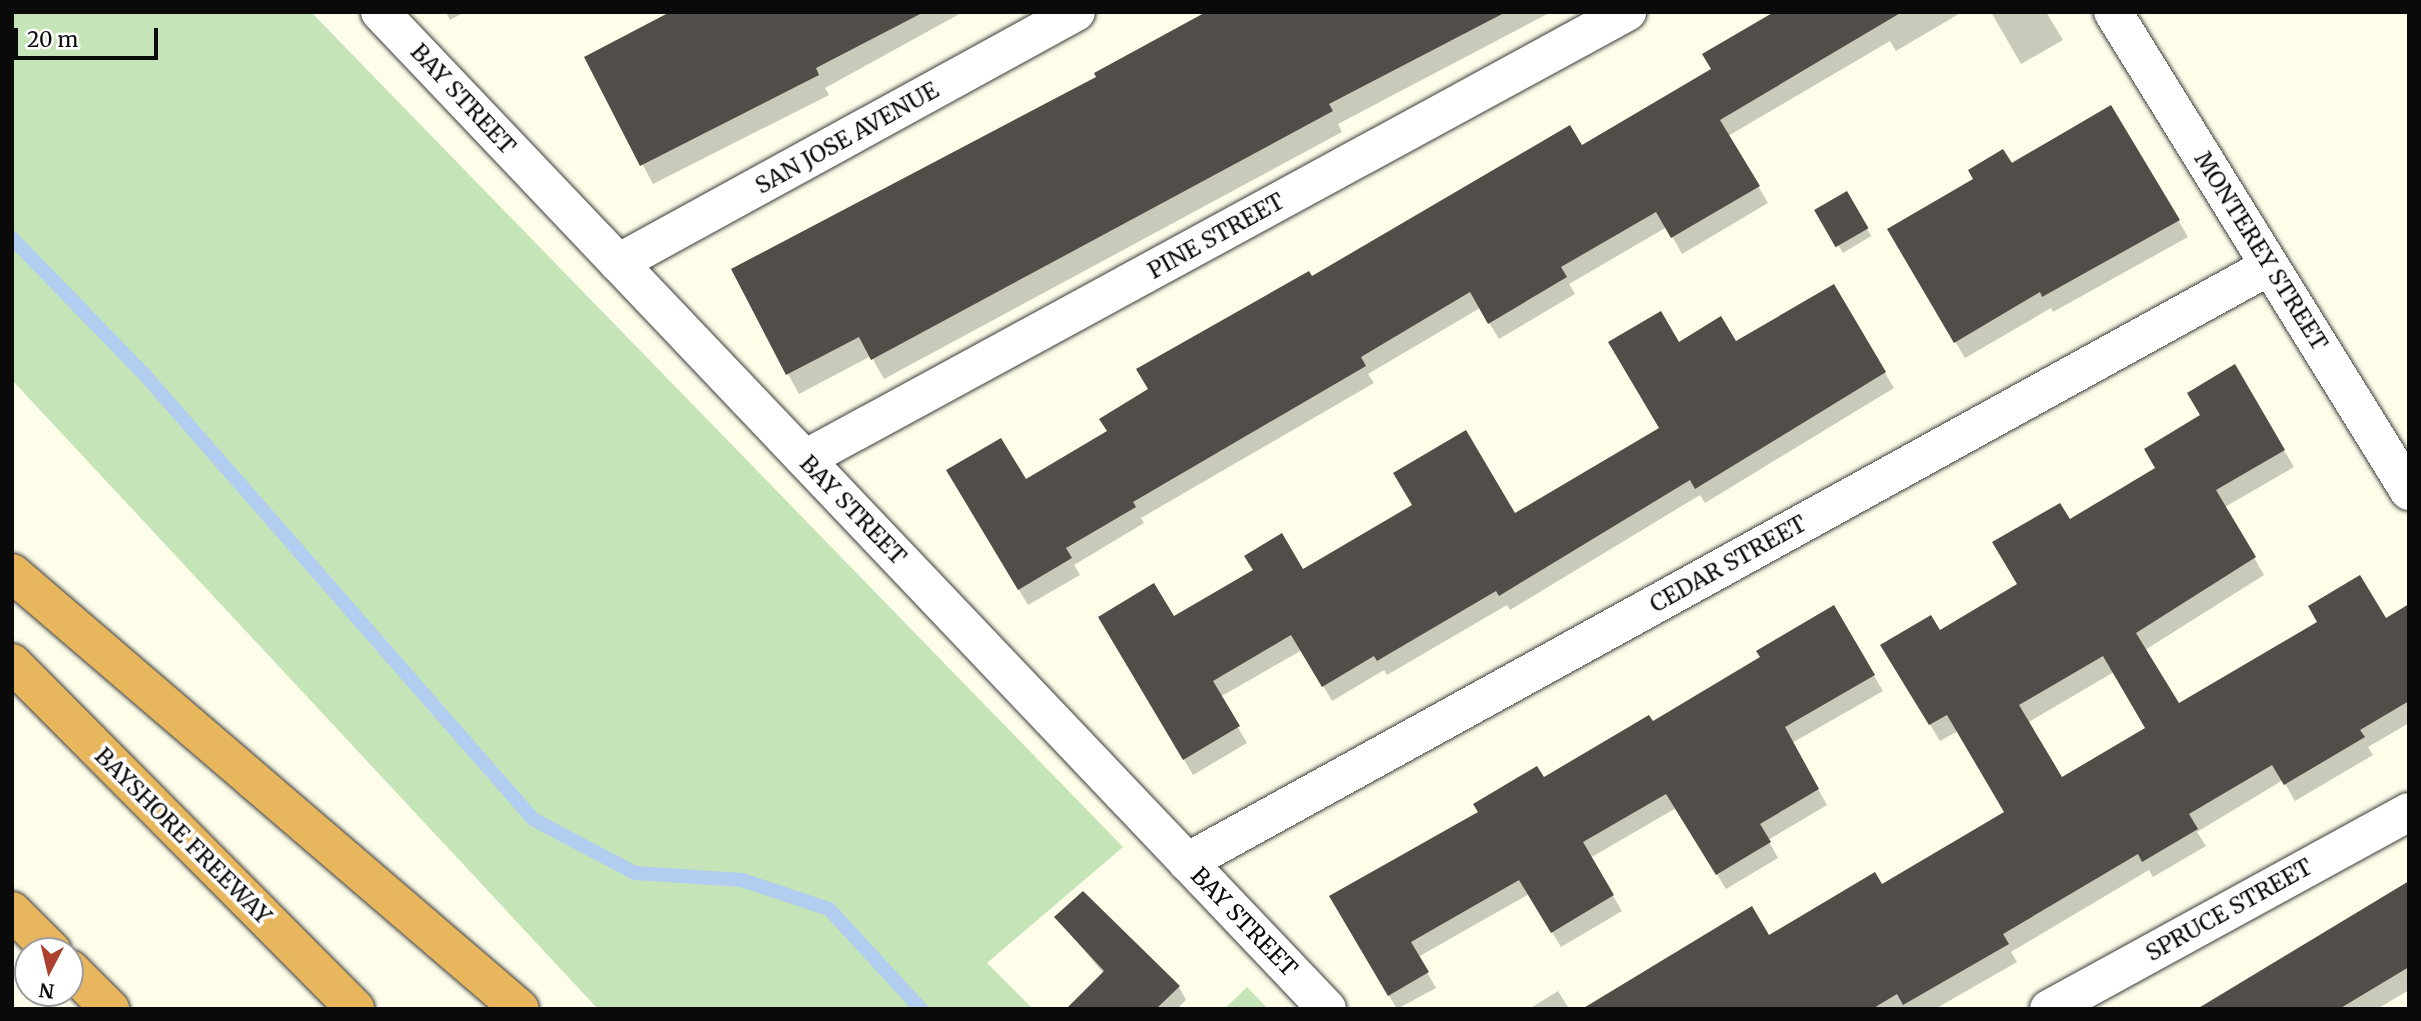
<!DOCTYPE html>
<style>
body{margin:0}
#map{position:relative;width:2421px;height:1021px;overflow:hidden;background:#fdfde9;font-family:Merriweather,serif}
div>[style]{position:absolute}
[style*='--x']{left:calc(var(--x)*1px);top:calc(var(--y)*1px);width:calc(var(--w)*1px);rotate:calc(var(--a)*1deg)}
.green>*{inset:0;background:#c5e4b7}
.shadow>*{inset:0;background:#0003;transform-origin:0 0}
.stream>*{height:14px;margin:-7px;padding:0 7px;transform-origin:7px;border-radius:7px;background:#b2cdf0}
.building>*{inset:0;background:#524d48;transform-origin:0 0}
.roads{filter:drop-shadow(0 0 2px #3d3d3d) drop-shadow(0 0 2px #3d3d3d)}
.street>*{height:38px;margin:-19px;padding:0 19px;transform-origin:19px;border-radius:19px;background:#fff}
.highway>*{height:38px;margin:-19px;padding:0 19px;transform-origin:19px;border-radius:19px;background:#e7b65d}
span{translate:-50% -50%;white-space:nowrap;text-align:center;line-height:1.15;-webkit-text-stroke:7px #fff;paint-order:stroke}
.street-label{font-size:23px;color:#0a0a0a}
.frame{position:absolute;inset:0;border:14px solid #0a0a0a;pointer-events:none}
.north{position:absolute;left:14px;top:937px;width:70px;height:70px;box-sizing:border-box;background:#fff;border:2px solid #9d9d9d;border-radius:50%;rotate:187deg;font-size:19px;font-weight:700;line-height:28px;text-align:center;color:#0a0a0a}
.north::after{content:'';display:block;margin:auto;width:24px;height:32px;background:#ad412f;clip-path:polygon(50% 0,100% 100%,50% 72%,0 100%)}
.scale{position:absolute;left:14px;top:28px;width:144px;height:32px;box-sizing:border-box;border:4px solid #0a0a0a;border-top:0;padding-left:9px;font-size:21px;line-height:24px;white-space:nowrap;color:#0a0a0a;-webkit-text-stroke:5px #fff;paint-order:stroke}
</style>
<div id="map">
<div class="green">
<div style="clip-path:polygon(12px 12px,311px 12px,1123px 847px,987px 963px,1033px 1009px,598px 1009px,12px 380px)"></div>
<div style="clip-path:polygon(1247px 987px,1268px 1009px,1224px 1009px,1239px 995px)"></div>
</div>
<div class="shadow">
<div style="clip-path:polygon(446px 12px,465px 12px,450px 20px)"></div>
<div style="clip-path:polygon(674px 12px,963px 12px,825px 88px,829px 95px,653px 184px,586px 58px)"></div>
<div style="clip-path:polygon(1210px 12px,1551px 12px,1338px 124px,1342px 132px,884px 379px,871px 356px,799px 394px,788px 374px,1099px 77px)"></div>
<div style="clip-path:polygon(1777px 12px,1962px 12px,1896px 51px,1890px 41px,1728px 136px,1768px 203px,1682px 254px,1667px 227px,1569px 284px,1575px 294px,1499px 339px,1480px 308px,1368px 374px,1374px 383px,1141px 518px,1144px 523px,1074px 565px,1080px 575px,1028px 605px,948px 471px,1025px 481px,1109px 432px,1151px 390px,1312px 278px,1581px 147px,1713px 70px)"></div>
<div style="clip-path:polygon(1991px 12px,2046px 12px,2063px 40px,2021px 64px)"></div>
<div style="clip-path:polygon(2111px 107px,2188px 237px,2053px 312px,2051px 308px,1965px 358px,1889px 230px)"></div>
<div style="left:1846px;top:194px;width:49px;height:33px;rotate:59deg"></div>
<div style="clip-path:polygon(1833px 286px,1894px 388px,1705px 503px,1700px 495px,1510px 610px,1507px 605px,1387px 675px,1384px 670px,1332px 701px,1302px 650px,1220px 697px,1247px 743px,1193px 775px,1101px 618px,1174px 618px,1303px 571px,1514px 516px,1661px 429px,1678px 344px,1735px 344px)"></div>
<div style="clip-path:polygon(evenodd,2234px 367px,2294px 467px,2225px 507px,2264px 575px,2145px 650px,2178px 705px,2386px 620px,2409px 606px,2409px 723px,2368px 747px,2373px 755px,2295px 801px,2283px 780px,2197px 832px,2206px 846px,2153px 877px,2149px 870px,2011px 952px,2017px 962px,1935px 1009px,1585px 1009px,1768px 937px,1881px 886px,2007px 813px,1958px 731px,1940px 741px,1892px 662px,2019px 584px,2069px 521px,2157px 469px,2203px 416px,2234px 367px,2114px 672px,2147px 729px,2061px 779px,2027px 723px,2114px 672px)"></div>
<div style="clip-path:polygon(1833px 607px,1883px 691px,1792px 743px,1827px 805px,1768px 840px,1778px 858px,1726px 889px,1676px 808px,1590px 858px,1622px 911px,1561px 947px,1529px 894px,1418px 957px,1436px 988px,1397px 1009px,1331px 897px,1652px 723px,1762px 658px)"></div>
<div style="clip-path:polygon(2409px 902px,2409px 990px,2377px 1009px,2200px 1009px)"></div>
<div style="clip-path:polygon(1057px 918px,1179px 987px,1186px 1000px,1177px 1009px,1068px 1009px,1104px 974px)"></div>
<div style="clip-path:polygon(1558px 991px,1569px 1009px,1529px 1009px)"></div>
</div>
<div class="stream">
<div style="--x:12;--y:238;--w:190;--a:45.9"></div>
<div style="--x:144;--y:374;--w:591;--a:48.84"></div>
<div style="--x:533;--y:819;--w:115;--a:27.9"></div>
<div style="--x:635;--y:873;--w:107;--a:3.7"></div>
<div style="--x:742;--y:880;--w:92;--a:18.4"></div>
<div style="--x:829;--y:909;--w:136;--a:47.4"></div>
</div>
<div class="building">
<div style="clip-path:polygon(670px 12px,924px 12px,816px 68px,819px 75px,640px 166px,584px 57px)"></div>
<div style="clip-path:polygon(1206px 12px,1506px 12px,1329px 104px,1333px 111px,871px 360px,859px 337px,786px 375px,731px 269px,1096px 77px,1094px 73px)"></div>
<div style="clip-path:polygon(1774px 12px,1902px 12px,1720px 120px,1760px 186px,1671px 238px,1656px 212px,1561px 267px,1567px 277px,1488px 324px,1470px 292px,1361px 357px,1366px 366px,1133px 502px,1136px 507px,1066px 548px,1072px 558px,1018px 590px,946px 470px,1001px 438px,1026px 479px,1107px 431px,1099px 419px,1148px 389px,1136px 369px,1309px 271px,1312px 276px,1570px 125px,1582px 145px,1711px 69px,1702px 54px)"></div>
<div style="clip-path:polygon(2111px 105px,2180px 220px,2042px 297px,2040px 292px,1954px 343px,1887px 229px,1973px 179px,1968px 170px,2003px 149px,2012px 163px)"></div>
<div style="left:1847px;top:191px;width:43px;height:38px;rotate:60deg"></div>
<div style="clip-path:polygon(1834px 284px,1886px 372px,1695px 489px,1690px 480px,1499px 596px,1496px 591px,1377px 661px,1374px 656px,1322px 687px,1291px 635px,1213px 681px,1240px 726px,1183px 760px,1098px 617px,1154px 583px,1174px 616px,1253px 570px,1244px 556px,1282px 533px,1303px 569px,1412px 505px,1393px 473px,1466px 430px,1515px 513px,1659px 428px,1608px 342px,1661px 311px,1679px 342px,1721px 316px,1736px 341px)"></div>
<div style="clip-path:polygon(evenodd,2235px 364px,2285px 450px,2216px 490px,2256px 557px,2136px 633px,2179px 703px,2317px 622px,2308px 606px,2360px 575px,2386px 618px,2409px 604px,2409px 701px,2360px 730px,2365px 737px,2284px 785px,2272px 765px,2189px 814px,2198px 829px,2142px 862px,2138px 854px,2003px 934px,2009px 944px,1903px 1005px,1897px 994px,1872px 1009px,1582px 1009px,1752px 906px,1769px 935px,1875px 872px,1882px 884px,2004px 812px,1947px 715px,1929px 725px,1880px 645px,1931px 615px,1940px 630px,2017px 584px,1992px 542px,2060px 503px,2070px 519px,2155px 468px,2144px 449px,2200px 415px,2187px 393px,2235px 364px,2103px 656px,2145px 728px,2062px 777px,2019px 705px,2103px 656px)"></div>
<div style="clip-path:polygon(1834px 605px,1875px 675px,1785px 727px,1819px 789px,1760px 824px,1771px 842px,1716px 875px,1666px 794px,1583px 842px,1614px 895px,1551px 933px,1519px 880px,1411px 942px,1429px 972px,1388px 996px,1329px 896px,1478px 812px,1473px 804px,1537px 766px,1544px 777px,1649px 715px,1653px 721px,1760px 657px,1756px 651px)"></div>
<div style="clip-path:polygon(2409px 881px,2409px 967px,2339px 1009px,2197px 1009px)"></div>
<div style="clip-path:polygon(1083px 891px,1180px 986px,1156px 1009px,1066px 1009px,1104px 971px,1054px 917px)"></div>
</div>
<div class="roads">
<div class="street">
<div style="--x:380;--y:12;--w:1375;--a:46.47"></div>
<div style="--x:2113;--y:12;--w:563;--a:58.29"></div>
<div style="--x:618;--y:263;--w:522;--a:-28.72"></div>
<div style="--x:805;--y:459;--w:936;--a:-28.54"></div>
<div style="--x:1187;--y:862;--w:1236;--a:-28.83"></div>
<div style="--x:2049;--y:1009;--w:410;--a:-28.7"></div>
</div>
<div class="highway">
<div style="--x:12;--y:573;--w:669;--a:40.64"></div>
<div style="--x:12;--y:663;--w:487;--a:45.2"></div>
<div style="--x:12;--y:911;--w:57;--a:45"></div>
<div style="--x:70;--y:969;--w:57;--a:45"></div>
</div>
</div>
<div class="street-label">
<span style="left:463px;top:99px;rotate:47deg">BAY STREET</span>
<span style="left:847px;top:138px;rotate:-29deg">SAN JOSE AVENUE</span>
<span style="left:1216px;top:236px;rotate:-29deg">PINE STREET</span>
<span style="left:2261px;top:251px;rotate:58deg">MONTEREY STREET</span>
<span style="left:853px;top:510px;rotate:46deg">BAY STREET</span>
<span style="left:1728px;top:564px;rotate:-29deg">CEDAR STREET</span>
<span style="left:183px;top:836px;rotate:45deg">BAYSHORE FREEWAY</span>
<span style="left:2229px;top:910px;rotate:-29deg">SPRUCE STREET</span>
<span style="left:1244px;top:922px;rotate:46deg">BAY STREET</span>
</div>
<div class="frame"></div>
<div class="north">N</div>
<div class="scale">20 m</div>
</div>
